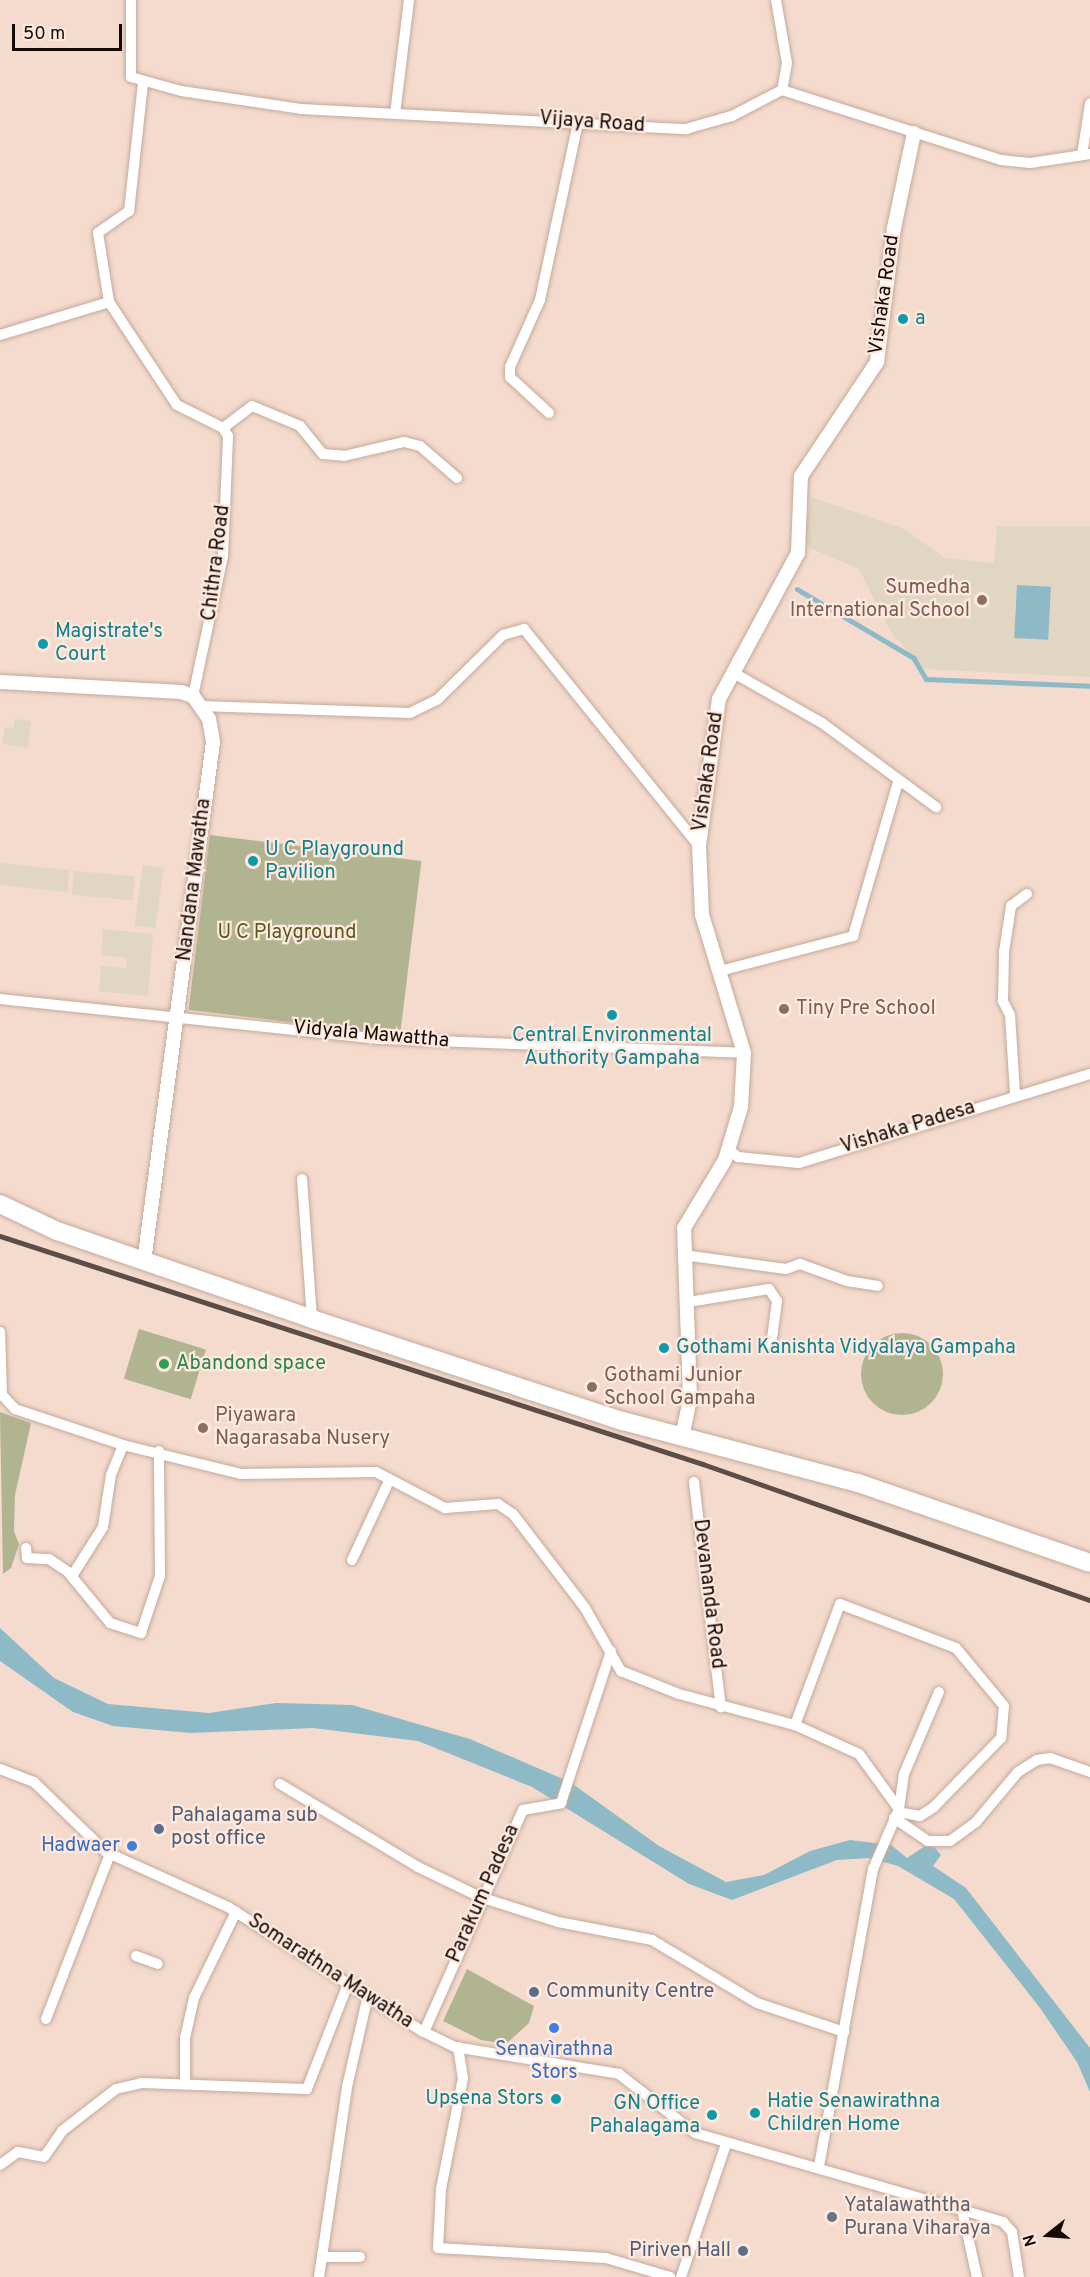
<!DOCTYPE html>
<meta charset="utf-8">
<style>
body{margin:0}
#map{position:relative;width:1090px;height:2277px;overflow:hidden;background:#f5dbcd;font-family:Overpass,sans-serif}
div>[style]{position:absolute}
[style*='--x']{left:calc(var(--x)*1px);top:calc(var(--y)*1px);width:calc(var(--w)*1px);rotate:calc(var(--a)*1deg)}
.education>*{inset:0;background:#e0d6c1;transform-origin:0 0}
.green>*{inset:0;background:#b1b490;transform-origin:0 0}
.round{border-radius:50%}
.water>*{inset:0;background:#8ebac7;transform-origin:0 0}
.stream>*{height:4.5px;margin:-2.25px;padding:0 2.25px;transform-origin:2.25px;border-radius:2.25px;background:#8ebac7}
.roads{filter:drop-shadow(0 0 2px #c3aa9c) drop-shadow(0 0 2px #c3aa9c)}
.minor>*{height:10px;margin:-5px;padding:0 5px;transform-origin:5px;border-radius:5px;background:#fff}
.tertiary>*{height:14px;margin:-7px;padding:0 7px;transform-origin:7px;border-radius:7px;background:#fff}
.primary>*{height:18px;margin:-9px;padding:0 9px;transform-origin:9px;border-radius:9px;background:#fff}
.rail>*{height:4.5px;margin:-2.25px;padding:0 2.25px;transform-origin:2.25px;border-radius:2.25px;background:#5c4e46}
.dots>*{width:16px;height:16px;translate:-50% -50%;box-sizing:border-box;border:3px solid #ffe9de;border-radius:50%}
span{translate:-50% -50%;white-space:nowrap;text-align:center;line-height:1.15;-webkit-text-stroke:4.5px #ffe9de;paint-order:stroke}
.street-label{font-size:20px;color:#130a06}
.culture-label{font-size:20px;color:#0d838f}
.left{translate:0 -50%;text-align:left}
.right{translate:-100% -50%;text-align:right}
.education-label{font-size:20px;color:#785e54}
.park-label{font-size:20px;color:#585b20}
.leisure-label{font-size:20px;color:#27864d}
.service-label{font-size:20px;color:#4e5e75}
.shop-label{font-size:20px;color:#366cbe}
.worship-label{font-size:20px;color:#5b616d}
.north{position:absolute;left:1018px;top:2205px;width:60px;height:60px;-webkit-text-stroke:4px #ffe9de;paint-order:stroke;rotate:253deg;font-size:16px;font-weight:700;line-height:24px;text-align:center;color:#130a06}
.north::after{content:'';display:block;margin:auto;width:21px;height:27px;background:#130a06;clip-path:polygon(50% 0,100% 100%,50% 72%,0 100%)}
.scale{position:absolute;left:12px;top:24px;width:110px;height:27px;box-sizing:border-box;border:3px solid #130a06;border-top:0;padding-left:8px;font-size:18px;line-height:21px;white-space:nowrap;color:#130a06;-webkit-text-stroke:4px #ffe9de;paint-order:stroke}
</style>
<div id="map">
<div class="education">
<div style="clip-path:polygon(811px 497px,904px 529px,945px 558px,994px 563px,997px 526px,1090px 526px,1090px 677px,924px 669px,891px 632px,859px 569px,808px 547px,805px 536px)"></div>
<div style="clip-path:polygon(15px 719px,31px 721px,28px 748px,2px 744px,5px 727px,14px 728px)"></div>
<div style="left:0;top:863px;width:70px;height:22px;rotate:6deg"></div>
<div style="left:143px;top:865px;width:21px;height:61px;rotate:8deg"></div>
<div style="left:74px;top:871px;width:61px;height:24px;rotate:5deg"></div>
<div style="clip-path:polygon(103px 929px,153px 934px,148px 996px,99px 991px,101px 966px,126px 968px,127px 958px,101px 955px)"></div>
</div>
<div class="green">
<div style="left:210px;top:835px;width:213px;height:176px;rotate:7deg"></div>
<div style="left:139px;top:1329px;width:70px;height:52px;rotate:17deg"></div>
<div class="round" style="left:861px;top:1333px;width:82px;height:82px"></div>
<div style="clip-path:polygon(0 1412px,31px 1423px,15px 1495px,14px 1531px,19px 1544px,11px 1568px,3px 1574px)"></div>
<div style="clip-path:polygon(467px 1969px,534px 2006px,529px 2023px,506px 2044px,481px 2040px,443px 2021px)"></div>
</div>
<div class="water">
<div style="left:1017px;top:585px;width:34px;height:53px;rotate:3deg"></div>
<div style="clip-path:polygon(0 1628px,54px 1678px,108px 1704px,209px 1713px,276px 1703px,352px 1705px,470px 1739px,570px 1782px,659px 1846px,726px 1882px,764px 1875px,810px 1851px,850px 1840px,891px 1845px,907px 1858px,925px 1846px,934px 1847px,941px 1855px,933px 1866px,966px 1888px,1090px 2048px,1090px 2092px,1077px 2062px,1040px 2008px,954px 1899px,898px 1866px,869px 1858px,837px 1860px,732px 1900px,689px 1884px,532px 1787px,418px 1741px,313px 1728px,191px 1733px,113px 1726px,73px 1712px,0 1661px)"></div>
</div>
<div class="stream">
<div style="--x:797;--y:589;--w:136;--a:30.5"></div>
<div style="--x:914;--y:658;--w:24;--a:60"></div>
<div style="--x:926;--y:679;--w:164;--a:2.4"></div>
</div>
<div class="roads">
<div class="minor">
<div style="--x:131;--y:0;--w:77;--a:90"></div>
<div style="--x:131;--y:77;--w:52;--a:15.6"></div>
<div style="--x:181;--y:91;--w:121;--a:8.5"></div>
<div style="--x:301;--y:109;--w:386;--a:3"></div>
<div style="--x:686;--y:129;--w:48;--a:-15.8"></div>
<div style="--x:732;--y:116;--w:56;--a:-27.5"></div>
<div style="--x:782;--y:90;--w:230;--a:17.7"></div>
<div style="--x:1001;--y:160;--w:29;--a:6"></div>
<div style="--x:1030;--y:163;--w:61;--a:-8.5"></div>
<div style="--x:776;--y:0;--w:64;--a:80.1"></div>
<div style="--x:787;--y:63;--w:27;--a:100"></div>
<div style="--x:143;--y:83;--w:129;--a:96.2"></div>
<div style="--x:129;--y:211;--w:38;--a:145"></div>
<div style="--x:98;--y:233;--w:70;--a:80.9"></div>
<div style="--x:109;--y:302;--w:123;--a:56.6"></div>
<div style="--x:177;--y:405;--w:51;--a:26.6"></div>
<div style="--x:395;--y:114;--w:115;--a:-83"></div>
<div style="--x:1082;--y:155;--w:52;--a:-81.1"></div>
<div style="--x:0;--y:335;--w:114;--a:-16.8"></div>
<div style="--x:549;--y:413;--w:53;--a:-137.3"></div>
<div style="--x:510;--y:377;--w:10;--a:-90"></div>
<div style="--x:510;--y:367;--w:73;--a:-65.9"></div>
<div style="--x:540;--y:300;--w:181;--a:-77.9"></div>
<div style="--x:223;--y:428;--w:36;--a:-37"></div>
<div style="--x:252;--y:406;--w:52;--a:22.6"></div>
<div style="--x:300;--y:426;--w:36;--a:51"></div>
<div style="--x:323;--y:454;--w:21;--a:5"></div>
<div style="--x:344;--y:456;--w:62;--a:-13.1"></div>
<div style="--x:404;--y:442;--w:16;--a:14"></div>
<div style="--x:420;--y:446;--w:49;--a:40.9"></div>
<div style="--x:734;--y:673;--w:101;--a:29.6"></div>
<div style="--x:822;--y:723;--w:142;--a:36.4"></div>
<div style="--x:193;--y:696;--w:143;--a:-77.9"></div>
<div style="--x:223;--y:556;--w:120;--a:-87.6"></div>
<div style="--x:228;--y:436;--w:9;--a:-122"></div>
<div style="--x:200;--y:706;--w:210;--a:1.9"></div>
<div style="--x:410;--y:713;--w:30;--a:-26"></div>
<div style="--x:437;--y:700;--w:93;--a:-44.6"></div>
<div style="--x:503;--y:635;--w:22;--a:-16"></div>
<div style="--x:524;--y:629;--w:279;--a:51.1"></div>
<div style="--x:720;--y:971;--w:138;--a:-14.7"></div>
<div style="--x:853;--y:936;--w:160;--a:-73.7"></div>
<div style="--x:0;--y:999;--w:384;--a:6"></div>
<div style="--x:382;--y:1039;--w:362;--a:2.2"></div>
<div style="--x:1015;--y:1094;--w:79;--a:-93.6"></div>
<div style="--x:1010;--y:1015;--w:16;--a:-117"></div>
<div style="--x:1003;--y:1001;--w:49;--a:-88.8"></div>
<div style="--x:1004;--y:952;--w:47;--a:-81.3"></div>
<div style="--x:1011;--y:906;--w:20;--a:-37"></div>
<div style="--x:728;--y:1149;--w:13;--a:39"></div>
<div style="--x:738;--y:1157;--w:61;--a:5.6"></div>
<div style="--x:799;--y:1163;--w:304;--a:-17"></div>
<div style="--x:302;--y:1179;--w:140;--a:85.9"></div>
<div style="--x:683;--y:1255;--w:104;--a:7.7"></div>
<div style="--x:786;--y:1269;--w:15;--a:-20"></div>
<div style="--x:800;--y:1264;--w:50;--a:19.9"></div>
<div style="--x:847;--y:1281;--w:31;--a:9"></div>
<div style="--x:688;--y:1302;--w:82;--a:-9.1"></div>
<div style="--x:769;--y:1289;--w:14;--a:56"></div>
<div style="--x:777;--y:1301;--w:45;--a:97.6"></div>
<div style="--x:0;--y:1332;--w:63;--a:88.2"></div>
<div style="--x:2;--y:1395;--w:19;--a:47"></div>
<div style="--x:15;--y:1409;--w:114;--a:18.4"></div>
<div style="--x:123;--y:1445;--w:122;--a:13.8"></div>
<div style="--x:241;--y:1474;--w:135;--a:-0.8"></div>
<div style="--x:376;--y:1472;--w:78;--a:27.6"></div>
<div style="--x:445;--y:1508;--w:53;--a:-4.3"></div>
<div style="--x:498;--y:1504;--w:18;--a:34"></div>
<div style="--x:513;--y:1514;--w:118;--a:52.5"></div>
<div style="--x:585;--y:1608;--w:73;--a:60.3"></div>
<div style="--x:621;--y:1671;--w:62;--a:21.6"></div>
<div style="--x:679;--y:1694;--w:120;--a:15"></div>
<div style="--x:795;--y:1725;--w:70;--a:24.4"></div>
<div style="--x:859;--y:1754;--w:68;--a:54"></div>
<div style="--x:899;--y:1809;--w:65;--a:113.4"></div>
<div style="--x:873;--y:1869;--w:303;--a:100.3"></div>
<div style="--x:694;--y:1482;--w:227;--a:83.2"></div>
<div style="--x:26;--y:1548;--w:10;--a:84"></div>
<div style="--x:27;--y:1558;--w:22;--a:3"></div>
<div style="--x:49;--y:1559;--w:23;--a:34"></div>
<div style="--x:68;--y:1572;--w:66;--a:50.5"></div>
<div style="--x:110;--y:1623;--w:33;--a:18"></div>
<div style="--x:141;--y:1633;--w:60;--a:-71.6"></div>
<div style="--x:160;--y:1576;--w:125;--a:-90.5"></div>
<div style="--x:352;--y:1560;--w:89;--a:-64.9"></div>
<div style="--x:72;--y:1576;--w:58;--a:-57.7"></div>
<div style="--x:103;--y:1527;--w:53;--a:-81.3"></div>
<div style="--x:111;--y:1475;--w:32;--a:-68"></div>
<div style="--x:795;--y:1725;--w:129;--a:-69.6"></div>
<div style="--x:840;--y:1604;--w:124;--a:20.8"></div>
<div style="--x:956;--y:1648;--w:75;--a:50.4"></div>
<div style="--x:1004;--y:1706;--w:32;--a:95"></div>
<div style="--x:1001;--y:1738;--w:96;--a:134.2"></div>
<div style="--x:934;--y:1807;--w:17;--a:147"></div>
<div style="--x:920;--y:1816;--w:22;--a:-170"></div>
<div style="--x:0;--y:1769;--w:36;--a:21"></div>
<div style="--x:34;--y:1782;--w:100;--a:44.2"></div>
<div style="--x:106;--y:1852;--w:134;--a:24.3"></div>
<div style="--x:228;--y:1907;--w:230;--a:32.6"></div>
<div style="--x:422;--y:2031;--w:37;--a:26"></div>
<div style="--x:455;--y:2047;--w:166;--a:9.3"></div>
<div style="--x:619;--y:2074;--w:96;--a:37.8"></div>
<div style="--x:695;--y:2133;--w:321;--a:16.1"></div>
<div style="--x:1003;--y:2222;--w:13;--a:48"></div>
<div style="--x:1012;--y:2232;--w:46;--a:81.2"></div>
<div style="--x:280;--y:1784;--w:161;--a:31"></div>
<div style="--x:418;--y:1867;--w:69;--a:25.8"></div>
<div style="--x:480;--y:1897;--w:82;--a:17.8"></div>
<div style="--x:558;--y:1922;--w:96;--a:10.8"></div>
<div style="--x:652;--y:1940;--w:122;--a:31"></div>
<div style="--x:757;--y:2003;--w:92;--a:18.4"></div>
<div style="--x:899;--y:1809;--w:35;--a:-82"></div>
<div style="--x:904;--y:1774;--w:89;--a:-66.9"></div>
<div style="--x:894;--y:1818;--w:41;--a:34.1"></div>
<div style="--x:928;--y:1841;--w:22;--a:0"></div>
<div style="--x:950;--y:1841;--w:32;--a:-36"></div>
<div style="--x:976;--y:1822;--w:65;--a:-50"></div>
<div style="--x:1018;--y:1772;--w:22;--a:-32"></div>
<div style="--x:1037;--y:1760;--w:13;--a:-9"></div>
<div style="--x:1050;--y:1758;--w:42;--a:19.3"></div>
<div style="--x:136;--y:1956;--w:23;--a:20"></div>
<div style="--x:46;--y:2019;--w:177;--a:-68.8"></div>
<div style="--x:424;--y:2032;--w:243;--a:-66"></div>
<div style="--x:523;--y:1810;--w:39;--a:-10"></div>
<div style="--x:561;--y:1803;--w:160;--a:-71.8"></div>
<div style="--x:458;--y:2047;--w:31;--a:81"></div>
<div style="--x:463;--y:2078;--w:113;--a:101.2"></div>
<div style="--x:441;--y:2189;--w:59;--a:92.9"></div>
<div style="--x:438;--y:2248;--w:168;--a:3.4"></div>
<div style="--x:606;--y:2258;--w:67;--a:16.5"></div>
<div style="--x:185;--y:2084;--w:46;--a:-90"></div>
<div style="--x:185;--y:2038;--w:41;--a:-77.3"></div>
<div style="--x:194;--y:1998;--w:96;--a:-64"></div>
<div style="--x:0;--y:2165;--w:22;--a:-36"></div>
<div style="--x:18;--y:2152;--w:26;--a:11"></div>
<div style="--x:44;--y:2157;--w:32;--a:-55"></div>
<div style="--x:62;--y:2131;--w:68;--a:-37.9"></div>
<div style="--x:116;--y:2089;--w:26;--a:-13"></div>
<div style="--x:141;--y:2083;--w:166;--a:2.1"></div>
<div style="--x:307;--y:2089;--w:113;--a:-68.7"></div>
<div style="--x:962;--y:2210;--w:69;--a:77.4"></div>
<div style="--x:322;--y:2257;--w:38;--a:0"></div>
<div style="--x:319;--y:2277;--w:192;--a:-81.6"></div>
<div style="--x:347;--y:2087;--w:89;--a:-77.1"></div>
<div style="--x:681;--y:2277;--w:140;--a:-71.3"></div>
</div>
<div class="tertiary">
<div style="--x:0;--y:682;--w:181;--a:3.2"></div>
<div style="--x:181;--y:692;--w:13;--a:18"></div>
<div style="--x:193;--y:696;--w:28;--a:55"></div>
<div style="--x:209;--y:719;--w:23;--a:80"></div>
<div style="--x:213;--y:742;--w:525;--a:97.56"></div>
<div style="--x:682;--y:1437;--w:40;--a:-78"></div>
<div style="--x:690;--y:1398;--w:170;--a:-92"></div>
<div style="--x:684;--y:1228;--w:79;--a:-58.9"></div>
<div style="--x:725;--y:1160;--w:55;--a:-73.2"></div>
<div style="--x:741;--y:1107;--w:54;--a:-86.8"></div>
<div style="--x:744;--y:1053;--w:144;--a:-106.9"></div>
<div style="--x:702;--y:915;--w:69;--a:-92.5"></div>
<div style="--x:699;--y:846;--w:148;--a:-82.3"></div>
<div style="--x:719;--y:699;--w:166;--a:-61.6"></div>
<div style="--x:798;--y:553;--w:77;--a:-87.8"></div>
<div style="--x:801;--y:476;--w:137;--a:-56.3"></div>
<div style="--x:877;--y:362;--w:135;--a:-82.8"></div>
<div style="--x:894;--y:228;--w:97;--a:-78.1"></div>
</div>
<div class="primary">
<div style="--x:0;--y:1204;--w:63;--a:25.3"></div>
<div style="--x:57;--y:1231;--w:270;--a:19"></div>
<div style="--x:312;--y:1319;--w:327;--a:18.2"></div>
<div style="--x:623;--y:1421;--w:243;--a:14.8"></div>
<div style="--x:858;--y:1483;--w:245;--a:19"></div>
</div>
</div>
<div class="rail">
<div style="--x:0;--y:1236;--w:739;--a:17.97"></div>
<div style="--x:703;--y:1464;--w:410;--a:19.4"></div>
</div>
<div class="dots">
<div style="left:903px;top:319px;background:#0f9aa8"></div>
<div style="left:982px;top:600px;background:#8d6e63"></div>
<div style="left:43px;top:644px;background:#0f9aa8"></div>
<div style="left:253px;top:861px;background:#0f9aa8"></div>
<div style="left:784px;top:1009px;background:#8d6e63"></div>
<div style="left:612px;top:1015px;background:#0f9aa8"></div>
<div style="left:664px;top:1348px;background:#0f9aa8"></div>
<div style="left:164px;top:1364px;background:#2e9e5b"></div>
<div style="left:592px;top:1387px;background:#8d6e63"></div>
<div style="left:203px;top:1428px;background:#8d6e63"></div>
<div style="left:159px;top:1829px;background:#5c6f8a"></div>
<div style="left:132px;top:1846px;background:#3f7fe0"></div>
<div style="left:534px;top:1992px;background:#5c6f8a"></div>
<div style="left:554px;top:2028px;background:#3f7fe0"></div>
<div style="left:556px;top:2099px;background:#0f9aa8"></div>
<div style="left:755px;top:2113px;background:#0f9aa8"></div>
<div style="left:712px;top:2115px;background:#0f9aa8"></div>
<div style="left:832px;top:2217px;background:#6b7280"></div>
<div style="left:743px;top:2251px;background:#5c6f8a"></div>
</div>
<div class="street-label">
<span style="left:592px;top:123px;rotate:4deg">Vijaya Road</span>
<span style="left:885px;top:295px;rotate:-82deg">Vishaka Road</span>
<span style="left:217px;top:563px;rotate:-83deg">Chithra Road</span>
<span style="left:709px;top:772px;rotate:-82deg">Vishaka Road</span>
<span style="left:195px;top:880px;rotate:-83deg">Nandana Mawatha</span>
<span style="left:371px;top:1035px;rotate:5deg">Vidyala Mawattha</span>
<span style="left:908px;top:1128px;rotate:-17deg">Vishaka Padesa</span>
<span style="left:708px;top:1594px;rotate:83deg">Devananda Road</span>
<span style="left:484px;top:1894px;rotate:-66deg">Parakum Padesa</span>
<span style="left:330px;top:1972px;rotate:33deg">Somarathna Mawatha</span>
</div>
<div class="culture-label">
<span class="left" style="left:915px;top:319px">a</span>
<span class="left" style="left:55px;top:644px">Magistrate's<br>Court</span>
<span class="left" style="left:265px;top:862px">U C Playground<br>Pavilion</span>
<span style="left:612px;top:1048px">Central Environmental<br>Authority Gampaha</span>
<span class="left" style="left:676px;top:1348px">Gothami Kanishta Vidyalaya Gampaha</span>
<span class="right" style="left:544px;top:2099px">Upsena Stors</span>
<span class="left" style="left:767px;top:2114px">Hatie Senawirathna<br>Children Home</span>
<span class="right" style="left:700px;top:2116px">GN Office<br>Pahalagama</span>
</div>
<div class="education-label">
<span class="right" style="left:970px;top:600px">Sumedha<br>International School</span>
<span class="left" style="left:796px;top:1009px">Tiny Pre School</span>
<span class="left" style="left:604px;top:1388px">Gothami Junior<br>School Gampaha</span>
<span class="left" style="left:215px;top:1428px">Piyawara<br>Nagarasaba Nusery</span>
</div>
<div class="park-label">
<span style="left:287px;top:933px">U C Playground</span>
</div>
<div class="leisure-label">
<span class="left" style="left:176px;top:1364px">Abandond space</span>
</div>
<div class="service-label">
<span class="left" style="left:171px;top:1828px">Pahalagama sub<br>post office</span>
<span class="left" style="left:546px;top:1992px">Community Centre</span>
<span class="right" style="left:731px;top:2251px">Piriven Hall</span>
</div>
<div class="shop-label">
<span class="right" style="left:120px;top:1846px">Hadwaer</span>
<span style="left:554px;top:2062px">Senavìrathna<br>Stors</span>
</div>
<div class="worship-label">
<span class="left" style="left:844px;top:2218px">Yatalawaththa<br>Purana Viharaya</span>
</div>
<div class="north">N</div>
<div class="scale">50 m</div>
</div>
